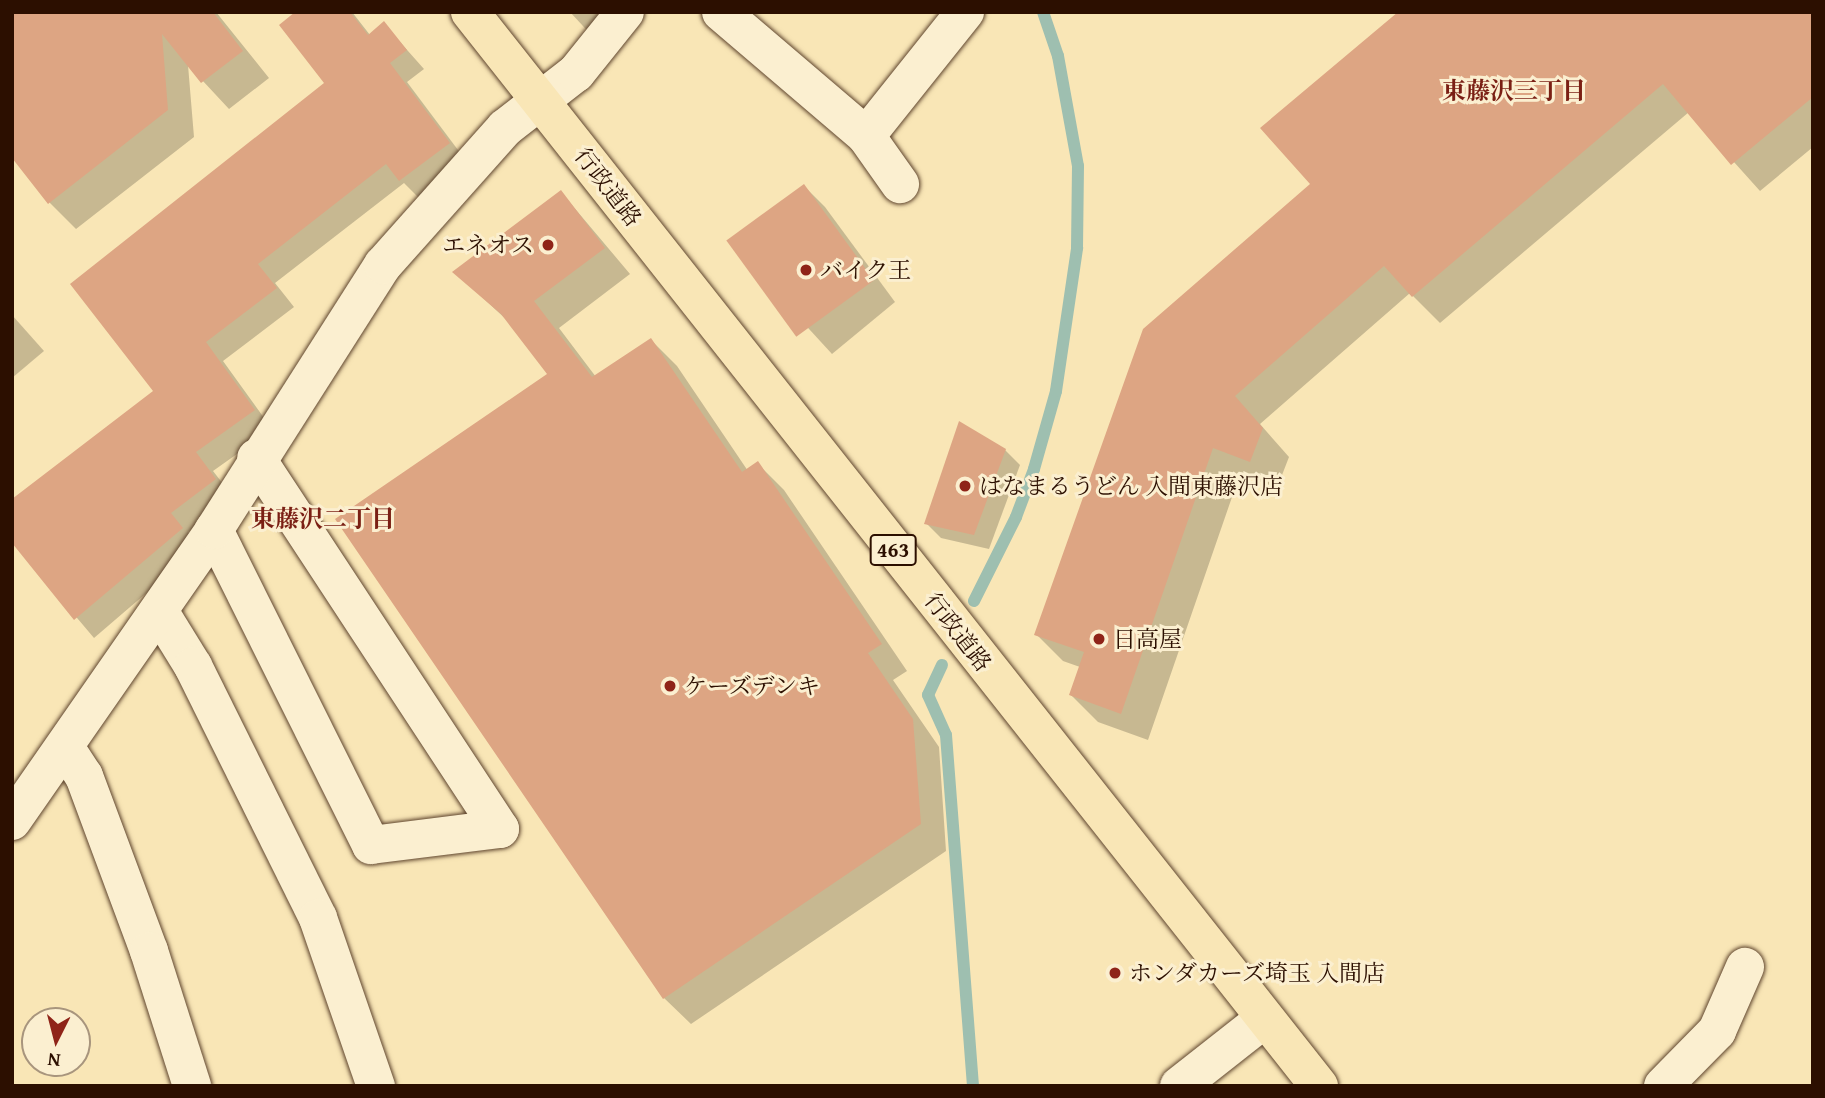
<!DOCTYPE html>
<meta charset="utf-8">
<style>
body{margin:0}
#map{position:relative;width:1825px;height:1098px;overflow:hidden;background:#f9e6b6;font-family:"Gentium Book Plus","Noto Serif JP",serif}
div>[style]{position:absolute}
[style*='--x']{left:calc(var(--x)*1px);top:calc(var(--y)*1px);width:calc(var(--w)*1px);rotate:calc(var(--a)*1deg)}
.shadow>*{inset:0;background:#0003}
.stream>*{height:12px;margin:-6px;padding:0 6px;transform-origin:6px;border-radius:6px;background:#9ebfb0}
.building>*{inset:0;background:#dda583;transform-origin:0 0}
.roads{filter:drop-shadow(0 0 2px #5f452e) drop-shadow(0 0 2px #5f452e)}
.minor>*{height:38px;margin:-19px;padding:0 19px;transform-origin:19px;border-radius:19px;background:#fbefd0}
.tertiary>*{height:38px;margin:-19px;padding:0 19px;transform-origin:19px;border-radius:19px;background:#fbefd0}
.trunk>*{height:38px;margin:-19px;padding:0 19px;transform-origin:19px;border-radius:19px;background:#f9e6b6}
.dots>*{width:19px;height:19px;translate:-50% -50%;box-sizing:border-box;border:4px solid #fbefd0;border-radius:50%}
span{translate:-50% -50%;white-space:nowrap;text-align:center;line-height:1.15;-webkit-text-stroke:6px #fbefd0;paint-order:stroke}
.shield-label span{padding:2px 5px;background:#fbefd0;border:2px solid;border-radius:5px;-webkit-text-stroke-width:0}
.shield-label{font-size:21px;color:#2c0f00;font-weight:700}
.street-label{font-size:23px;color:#2c0f00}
.poi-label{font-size:23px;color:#2c0f00}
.right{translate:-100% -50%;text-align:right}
.left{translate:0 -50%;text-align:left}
.neighbourhood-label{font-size:24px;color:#7a1f14;font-weight:700}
.frame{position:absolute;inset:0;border:14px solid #2c0f00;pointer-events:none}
.north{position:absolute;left:21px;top:1007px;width:70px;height:70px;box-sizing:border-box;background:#fbefd0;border:2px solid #a8957d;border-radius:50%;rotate:186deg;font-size:19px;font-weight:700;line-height:28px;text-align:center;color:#2c0f00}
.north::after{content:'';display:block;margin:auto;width:24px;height:32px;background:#8f2418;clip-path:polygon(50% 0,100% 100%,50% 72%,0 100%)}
</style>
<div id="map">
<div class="shadow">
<div style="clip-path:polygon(12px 12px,216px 12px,269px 78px,229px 109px,188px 65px,194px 137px,76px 229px,50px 203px)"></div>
<div style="clip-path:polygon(298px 12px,352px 12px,370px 35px,384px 24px,424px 69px,407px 82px,467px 162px,419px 198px,404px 183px,275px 283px,294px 307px,223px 361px,272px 429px,213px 471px,234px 498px,188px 532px,200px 547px,94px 638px,12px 541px,155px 391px,327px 84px)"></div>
<div style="clip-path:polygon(570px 12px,618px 12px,595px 39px)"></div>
<div style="clip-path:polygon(1813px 12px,1813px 147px,1760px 191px,1689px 112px,1440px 323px,1410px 293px,1260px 424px,1289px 457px,1277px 488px,1240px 474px,1148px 740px,1098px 722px,1071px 695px,1080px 667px,1063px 661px,1036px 634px,1145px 330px)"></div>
<div style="clip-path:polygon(804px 186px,825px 207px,895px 302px,832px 354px,732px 245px)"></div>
<div style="clip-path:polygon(561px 192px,630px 274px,559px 328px,596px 377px,651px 340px,677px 366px,748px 471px,758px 464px,784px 490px,907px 671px,893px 680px,939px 747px,946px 851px,691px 1024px,664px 998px,550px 375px,511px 324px,455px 272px)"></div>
<div style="clip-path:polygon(12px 315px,44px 351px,12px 378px)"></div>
<div style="clip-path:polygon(1005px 450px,1020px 465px,989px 549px,941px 538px,926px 523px)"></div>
</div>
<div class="stream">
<div style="--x:974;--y:601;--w:94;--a:-63.4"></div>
<div style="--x:1016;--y:517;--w:51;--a:-69.4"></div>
<div style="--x:1034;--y:469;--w:81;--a:-74.2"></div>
<div style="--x:1056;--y:391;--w:145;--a:-81.6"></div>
<div style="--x:1077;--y:248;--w:82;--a:-89.3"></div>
<div style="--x:1078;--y:166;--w:112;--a:-100.3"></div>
<div style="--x:1058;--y:56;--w:46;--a:-108.8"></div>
<div style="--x:942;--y:665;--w:33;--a:115"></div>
<div style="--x:928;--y:695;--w:44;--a:65.8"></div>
<div style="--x:946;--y:735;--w:352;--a:85.6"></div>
</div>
<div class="building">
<div style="clip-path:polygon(12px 12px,213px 12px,243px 51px,201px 83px,162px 34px,168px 110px,48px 204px,12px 158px)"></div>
<div style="clip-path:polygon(295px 12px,350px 12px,368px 35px,384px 21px,407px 50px,390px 63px,450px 143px,399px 181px,386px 164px,258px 264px,277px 288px,206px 342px,255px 410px,196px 452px,216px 479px,171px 513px,183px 528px,74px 620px,12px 543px,12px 499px,153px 391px,70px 284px,324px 83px,279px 25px)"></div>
<div style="clip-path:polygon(1398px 12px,1813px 12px,1813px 97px,1731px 165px,1663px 84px,1412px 297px,1384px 266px,1235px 396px,1263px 428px,1250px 462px,1213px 448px,1121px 714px,1069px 695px,1084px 652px,1034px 635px,1143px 329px,1310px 184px,1260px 128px)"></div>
<div style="left:804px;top:184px;width:119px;height:96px;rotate:54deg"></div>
<div style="clip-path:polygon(561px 190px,605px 248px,534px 301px,592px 377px,651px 338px,742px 472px,758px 461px,882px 644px,868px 653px,913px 719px,921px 824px,663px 999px,335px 519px,547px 374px,501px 314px,452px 272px)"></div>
<div style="clip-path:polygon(959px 421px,1006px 449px,974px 535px,924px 524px)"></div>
</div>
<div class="roads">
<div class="minor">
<div style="--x:721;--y:12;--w:191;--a:40.5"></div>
<div style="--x:866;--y:136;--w:59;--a:54.7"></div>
<div style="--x:866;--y:136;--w:159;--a:-51.4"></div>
<div style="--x:214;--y:530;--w:352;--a:63.5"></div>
<div style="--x:371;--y:845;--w:130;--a:-7.1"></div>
<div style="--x:500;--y:829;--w:444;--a:-123.3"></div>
<div style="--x:159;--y:611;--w:65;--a:58.3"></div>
<div style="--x:193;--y:666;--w:281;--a:63.6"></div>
<div style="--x:318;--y:918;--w:178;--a:71"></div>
<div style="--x:65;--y:747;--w:35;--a:57"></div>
<div style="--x:84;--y:776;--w:187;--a:69.6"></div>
<div style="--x:149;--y:951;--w:142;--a:72.3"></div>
<div style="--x:1179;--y:1086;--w:108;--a:-38.2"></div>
<div style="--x:1663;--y:1086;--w:77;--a:-45.5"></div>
<div style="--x:1717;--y:1031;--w:70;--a:-66.4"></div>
</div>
<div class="tertiary">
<div style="--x:12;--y:821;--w:354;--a:-55.2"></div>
<div style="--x:214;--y:530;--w:314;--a:-57.5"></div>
<div style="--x:383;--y:265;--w:183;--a:-48.3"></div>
<div style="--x:505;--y:128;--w:90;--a:-37.8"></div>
<div style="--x:576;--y:73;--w:78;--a:-51.2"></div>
</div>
<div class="trunk">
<div style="--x:470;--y:12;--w:1369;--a:51.67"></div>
</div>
</div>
<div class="dots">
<div style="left:548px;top:245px;background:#8f2418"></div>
<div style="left:806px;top:270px;background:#8f2418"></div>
<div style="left:965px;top:486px;background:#8f2418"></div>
<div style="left:1099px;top:639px;background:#8f2418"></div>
<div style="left:670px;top:686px;background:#8f2418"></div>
<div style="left:1115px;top:973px;background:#8f2418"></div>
</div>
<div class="shield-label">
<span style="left:893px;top:550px">463</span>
</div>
<div class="street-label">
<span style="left:608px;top:187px;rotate:52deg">行政道路</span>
<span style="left:958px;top:632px;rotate:52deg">行政道路</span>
</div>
<div class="poi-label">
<span class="right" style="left:534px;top:245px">エネオス</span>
<span class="left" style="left:820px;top:270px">バイク王</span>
<span class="left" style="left:979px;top:486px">はなまるうどん 入間東藤沢店</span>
<span class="left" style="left:1113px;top:639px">日高屋</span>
<span class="left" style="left:684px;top:686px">ケーズデンキ</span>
<span class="left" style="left:1129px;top:973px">ホンダカーズ埼玉 入間店</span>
</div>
<div class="neighbourhood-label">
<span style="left:1514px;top:91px">東藤沢三丁目</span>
<span style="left:323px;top:519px">東藤沢二丁目</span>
</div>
<div class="frame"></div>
<div class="north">N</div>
</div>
